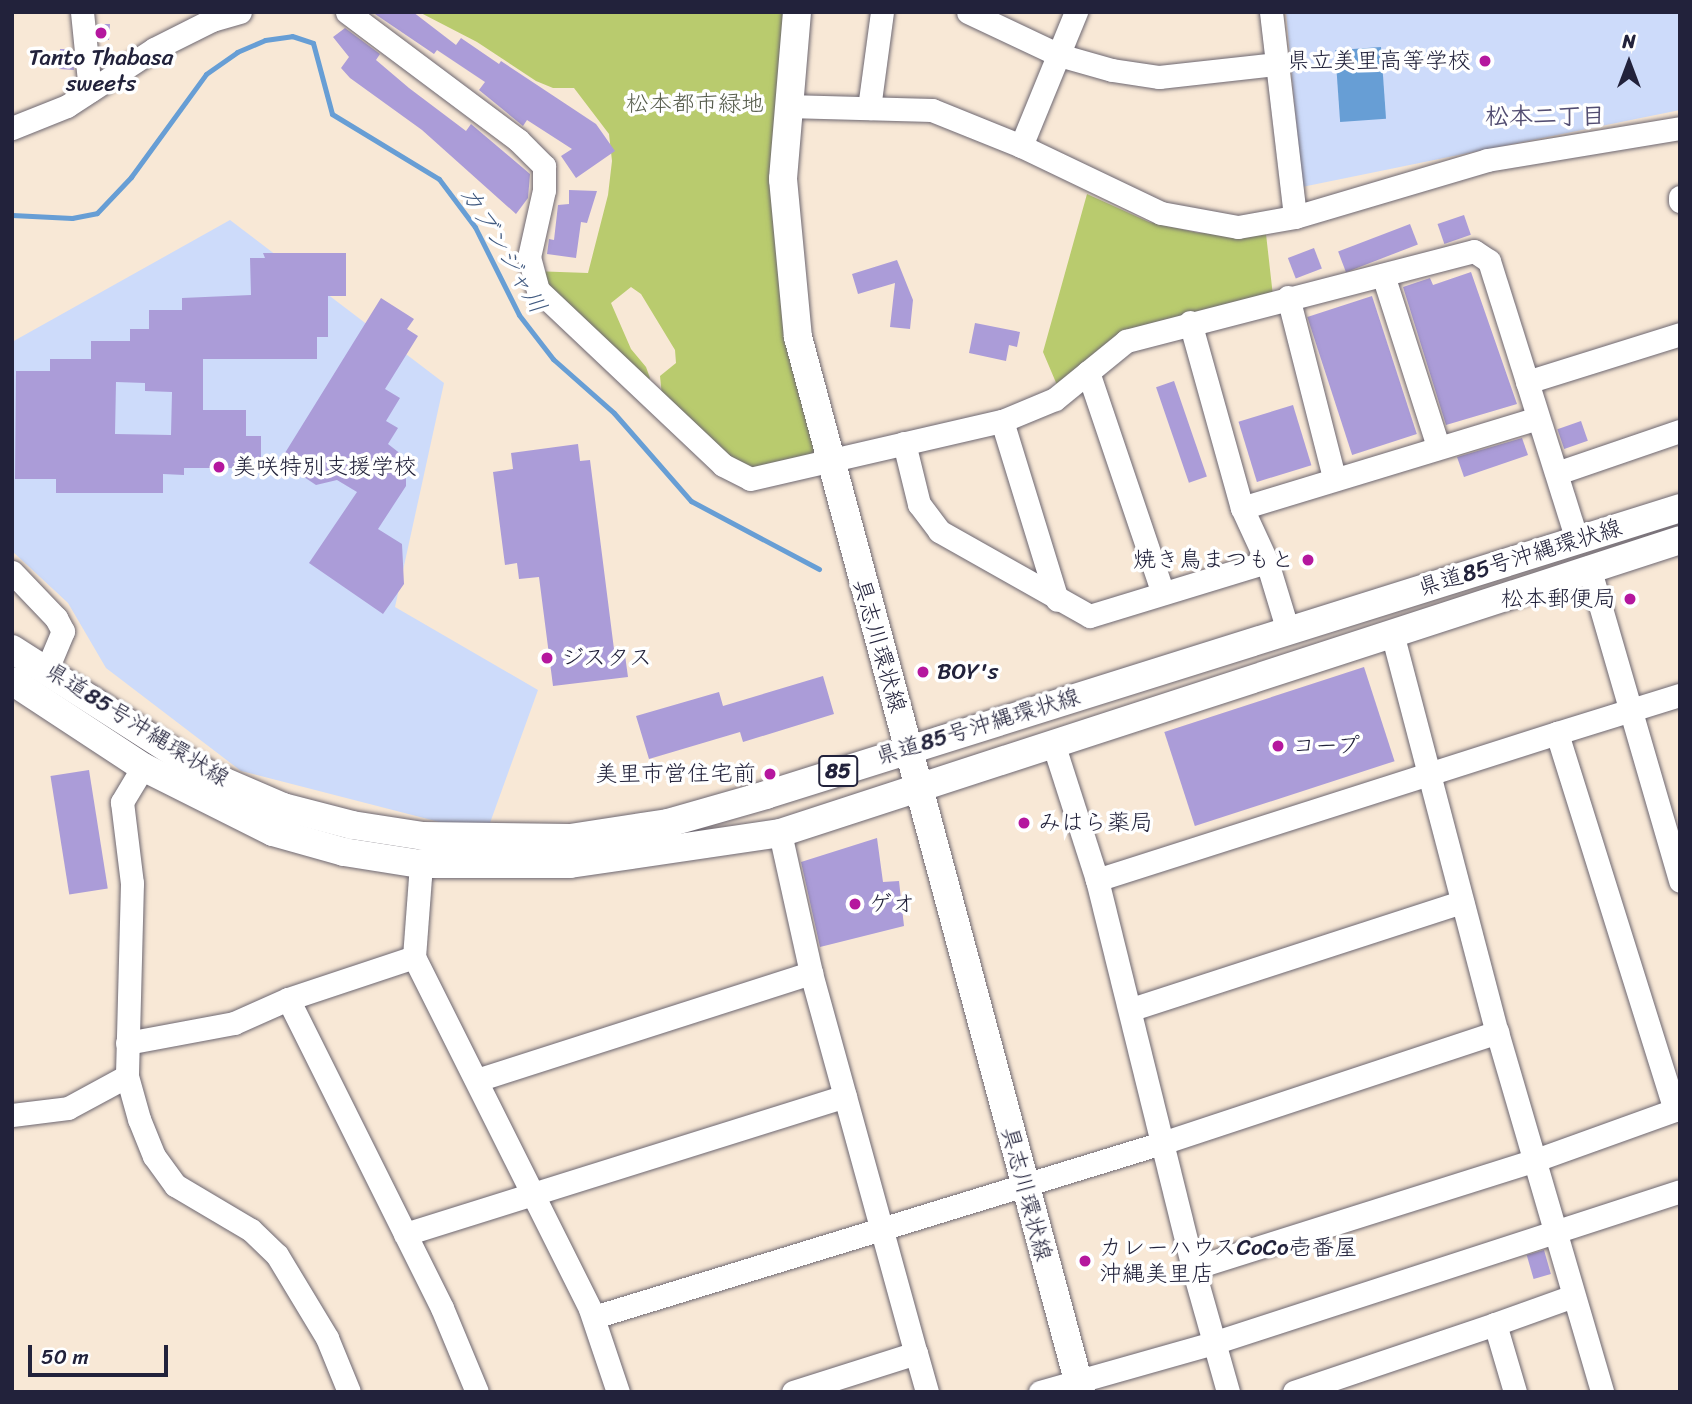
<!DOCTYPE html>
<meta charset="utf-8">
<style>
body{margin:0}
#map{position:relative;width:1692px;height:1404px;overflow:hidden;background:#f8e8d6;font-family:Sriracha,"Klee One",sans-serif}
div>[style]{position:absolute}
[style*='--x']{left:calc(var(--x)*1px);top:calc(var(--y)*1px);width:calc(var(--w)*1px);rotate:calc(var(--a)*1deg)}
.built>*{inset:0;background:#cddbfa}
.green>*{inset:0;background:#b9cb6e}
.water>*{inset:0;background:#679ed5;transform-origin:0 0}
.stream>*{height:5px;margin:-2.5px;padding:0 2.5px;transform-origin:2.5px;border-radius:2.5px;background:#679ed5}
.building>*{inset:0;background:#ab9cd8;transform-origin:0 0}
.roads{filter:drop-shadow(0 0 2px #6d6771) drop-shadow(0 0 2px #6d6771)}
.minor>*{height:23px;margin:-11.5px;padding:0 11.5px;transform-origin:11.5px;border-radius:11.5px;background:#fff}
.major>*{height:28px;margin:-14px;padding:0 14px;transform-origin:14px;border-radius:14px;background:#fff}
.dots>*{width:19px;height:19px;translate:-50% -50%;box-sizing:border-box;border:4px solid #fff;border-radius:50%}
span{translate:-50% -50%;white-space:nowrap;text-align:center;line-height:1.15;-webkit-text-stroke:7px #fff;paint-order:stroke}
.shield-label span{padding:2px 5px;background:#fff;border:2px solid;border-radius:5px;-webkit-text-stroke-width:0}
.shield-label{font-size:21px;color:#22223b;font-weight:700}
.poi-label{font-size:23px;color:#22223b}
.right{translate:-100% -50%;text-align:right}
.left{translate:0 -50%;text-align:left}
.park-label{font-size:23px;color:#575d4d}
.street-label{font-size:23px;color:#22223b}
.neighbourhood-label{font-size:24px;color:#524d72;font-weight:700}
.water-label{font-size:24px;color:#415a80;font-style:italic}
.frame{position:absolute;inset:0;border:14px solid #22223b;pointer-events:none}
.north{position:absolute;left:1594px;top:28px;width:70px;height:70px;-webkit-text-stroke:5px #fff;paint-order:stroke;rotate:0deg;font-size:19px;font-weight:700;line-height:28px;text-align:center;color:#22223b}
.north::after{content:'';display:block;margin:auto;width:24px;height:32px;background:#22223b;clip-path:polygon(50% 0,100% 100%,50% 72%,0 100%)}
.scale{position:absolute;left:28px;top:1345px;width:140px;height:32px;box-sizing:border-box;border:4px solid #22223b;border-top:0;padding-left:9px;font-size:21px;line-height:24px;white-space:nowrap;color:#22223b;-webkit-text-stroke:5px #fff;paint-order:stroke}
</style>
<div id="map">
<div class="built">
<div style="clip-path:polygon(1286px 12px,1680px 12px,1680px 110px,1302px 187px)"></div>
<div style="clip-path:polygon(230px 220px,444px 383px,395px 607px,538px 690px,486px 834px,241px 771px,106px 668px,68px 603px,12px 551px,12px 342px)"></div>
</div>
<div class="green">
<div style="clip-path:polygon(419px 12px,797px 12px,783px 179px,828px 464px,750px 479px,663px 406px,660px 376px,676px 363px,675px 350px,641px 294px,631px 287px,611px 303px,631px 349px,646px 367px,650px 378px,642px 388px,532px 271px,588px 273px,608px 195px,612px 161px,609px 134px,574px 88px,553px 88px,536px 81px,477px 42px)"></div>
<div style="clip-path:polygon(1087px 194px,1149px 222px,1199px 233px,1266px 234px,1273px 296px,1143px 326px,1057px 385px,1043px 352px)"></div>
</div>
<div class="water">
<div style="left:1381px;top:47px;width:72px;height:46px;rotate:86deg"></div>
</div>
<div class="stream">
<div style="--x:12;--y:215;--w:60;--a:2.9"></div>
<div style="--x:72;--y:218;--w:25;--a:-11"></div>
<div style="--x:97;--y:213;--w:50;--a:-46.6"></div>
<div style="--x:131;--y:177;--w:127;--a:-53.9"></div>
<div style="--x:206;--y:74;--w:38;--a:-35"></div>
<div style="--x:237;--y:52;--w:30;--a:-23"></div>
<div style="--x:265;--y:40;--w:27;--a:-8"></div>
<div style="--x:292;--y:36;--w:22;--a:18"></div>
<div style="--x:313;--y:43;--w:73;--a:75"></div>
<div style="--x:332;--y:114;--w:125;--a:31.3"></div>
<div style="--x:439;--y:179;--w:60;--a:53.1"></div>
<div style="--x:475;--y:227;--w:98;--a:63.4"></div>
<div style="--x:519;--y:315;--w:56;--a:52.3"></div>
<div style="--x:553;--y:359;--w:81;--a:41.5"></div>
<div style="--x:614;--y:413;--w:117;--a:48.8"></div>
<div style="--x:691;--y:501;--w:145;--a:28"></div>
</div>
<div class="building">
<div style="clip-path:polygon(372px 12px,413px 12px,456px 45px,461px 38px,499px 64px,501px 61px,596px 124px,615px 151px,576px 178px,561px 156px,572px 149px,527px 120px,523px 126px,479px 90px,485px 82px,437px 50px,434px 54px)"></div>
<div style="clip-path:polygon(97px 24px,110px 24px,109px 40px,99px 40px)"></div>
<div style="clip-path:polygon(345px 28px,380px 54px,376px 60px,409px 88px,466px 131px,471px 124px,530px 174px,528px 198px,516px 214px,422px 130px,350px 78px,341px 68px,349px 57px,333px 37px)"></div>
<div style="clip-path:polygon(60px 49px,72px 49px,74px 70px,59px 69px)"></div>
<div style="clip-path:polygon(569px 190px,597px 191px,587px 223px,581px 222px,576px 258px,547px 254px,549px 239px,554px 240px,558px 205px,569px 204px)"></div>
<div style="left:1464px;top:215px;width:21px;height:28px;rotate:71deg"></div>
<div style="left:1410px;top:224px;width:22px;height:77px;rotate:69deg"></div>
<div style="left:1314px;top:248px;width:22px;height:28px;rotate:69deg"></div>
<div style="clip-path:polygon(evenodd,263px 253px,346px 253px,346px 296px,328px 296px,328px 337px,317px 337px,317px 359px,203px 359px,203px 410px,246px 410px,246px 436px,261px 436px,261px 460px,251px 460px,251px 468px,184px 468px,184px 475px,163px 474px,163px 493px,56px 493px,56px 479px,15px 479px,16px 371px,50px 371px,50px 359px,91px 359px,91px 341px,130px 341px,130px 329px,149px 329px,149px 310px,182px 310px,182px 298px,251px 295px,250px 258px,265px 258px,263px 253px,116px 382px,145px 383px,145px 391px,172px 392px,171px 435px,115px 434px,116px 382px)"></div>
<div style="clip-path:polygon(897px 260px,913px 300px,910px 329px,890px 327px,895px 283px,858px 294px,852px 274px)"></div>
<div style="clip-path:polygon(1471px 272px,1517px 404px,1446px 425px,1403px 287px,1430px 278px,1433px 285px)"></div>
<div style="left:1372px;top:296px;width:145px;height:68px;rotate:72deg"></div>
<div style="clip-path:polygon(381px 298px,414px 319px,407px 329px,418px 336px,385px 389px,400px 398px,386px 421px,398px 428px,388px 444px,406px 458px,406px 486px,378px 529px,402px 544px,404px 584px,383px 614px,309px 563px,357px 492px,337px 480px,316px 485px,280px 461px)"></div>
<div style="clip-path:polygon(975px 323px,1020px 332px,1017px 347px,1009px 345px,1006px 361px,969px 353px)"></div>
<div style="left:1174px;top:381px;width:101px;height:19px;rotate:71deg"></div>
<div style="left:1293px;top:405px;width:63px;height:57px;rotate:73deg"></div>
<div style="left:1581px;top:421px;width:21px;height:25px;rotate:71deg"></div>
<div style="clip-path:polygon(1522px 438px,1528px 455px,1464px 477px,1457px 457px)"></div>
<div style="clip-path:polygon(578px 444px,580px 461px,590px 460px,615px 657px,625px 655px,628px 677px,553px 686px,539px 577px,519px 579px,517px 563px,505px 565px,493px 472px,513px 469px,511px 453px)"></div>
<div style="left:1364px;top:667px;width:99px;height:210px;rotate:72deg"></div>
<div style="clip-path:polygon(823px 676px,834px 714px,743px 742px,740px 732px,649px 759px,636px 716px,719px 692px,723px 706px)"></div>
<div style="left:89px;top:770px;width:120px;height:39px;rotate:81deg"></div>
<div style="clip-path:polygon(877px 838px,883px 882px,899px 881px,904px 926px,820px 947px,801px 862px)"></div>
<div style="left:1544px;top:1250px;width:25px;height:18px;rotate:74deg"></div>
</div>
<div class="roads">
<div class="minor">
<div style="--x:82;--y:12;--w:79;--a:84.2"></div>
<div style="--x:347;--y:12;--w:214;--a:36.8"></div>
<div style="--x:518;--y:140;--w:37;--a:45"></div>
<div style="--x:544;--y:166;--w:24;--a:90"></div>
<div style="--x:544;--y:190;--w:69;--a:102.6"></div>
<div style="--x:529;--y:257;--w:34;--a:75"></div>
<div style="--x:538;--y:290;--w:255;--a:43.4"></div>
<div style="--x:723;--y:465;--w:30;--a:27"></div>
<div style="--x:750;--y:479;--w:259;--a:-13"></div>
<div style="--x:1002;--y:421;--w:57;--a:-22.5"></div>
<div style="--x:1055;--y:399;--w:92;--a:-39.2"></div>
<div style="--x:1126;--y:341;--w:359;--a:-14.5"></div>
<div style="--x:1474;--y:251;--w:18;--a:34"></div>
<div style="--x:1489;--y:261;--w:293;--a:72.5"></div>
<div style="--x:968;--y:12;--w:101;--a:25.3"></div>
<div style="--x:1059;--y:55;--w:55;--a:15.8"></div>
<div style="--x:1112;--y:70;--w:48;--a:8.5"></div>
<div style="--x:1159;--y:77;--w:119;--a:-6.3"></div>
<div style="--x:1271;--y:12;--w:206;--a:83.3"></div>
<div style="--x:787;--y:106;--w:145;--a:1.6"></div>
<div style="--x:932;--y:110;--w:96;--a:22"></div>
<div style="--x:1021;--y:146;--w:155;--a:25.6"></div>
<div style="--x:1161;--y:213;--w:78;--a:10.3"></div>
<div style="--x:1238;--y:227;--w:58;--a:-10"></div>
<div style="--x:1295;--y:217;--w:200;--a:-16.5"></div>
<div style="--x:1487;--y:160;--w:196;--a:-9.4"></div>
<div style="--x:869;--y:108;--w:97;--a:-82.3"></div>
<div style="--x:12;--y:128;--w:59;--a:-21.8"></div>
<div style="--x:67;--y:106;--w:104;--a:-33.2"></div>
<div style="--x:154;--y:49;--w:65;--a:-26.6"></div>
<div style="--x:212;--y:20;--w:29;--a:-16"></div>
<div style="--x:1021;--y:146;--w:145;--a:-67.7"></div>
<div style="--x:1680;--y:197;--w:4;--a:90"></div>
<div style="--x:1383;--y:275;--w:180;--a:72.2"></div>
<div style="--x:1288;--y:297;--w:187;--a:75.7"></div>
<div style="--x:1190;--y:322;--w:193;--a:74.4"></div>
<div style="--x:1242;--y:508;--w:60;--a:65.2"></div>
<div style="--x:1267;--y:562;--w:72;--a:73.1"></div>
<div style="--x:1088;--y:372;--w:233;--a:71.3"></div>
<div style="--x:1527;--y:382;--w:160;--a:-17.4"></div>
<div style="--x:1002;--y:421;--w:187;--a:72.9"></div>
<div style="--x:904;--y:443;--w:63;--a:76.2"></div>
<div style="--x:919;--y:504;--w:34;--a:53"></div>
<div style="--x:939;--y:531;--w:173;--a:29.4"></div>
<div style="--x:1090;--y:616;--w:185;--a:-17"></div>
<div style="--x:1557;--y:473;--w:130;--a:-18.9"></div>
<div style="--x:1242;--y:508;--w:309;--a:-16.9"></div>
<div style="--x:1589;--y:567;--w:327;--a:73.8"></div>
<div style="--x:12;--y:572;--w:64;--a:46.3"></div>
<div style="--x:56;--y:618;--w:15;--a:62"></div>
<div style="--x:63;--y:631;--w:41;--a:112.8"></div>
<div style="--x:1392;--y:633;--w:413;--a:75.3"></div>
<div style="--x:1497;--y:1032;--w:375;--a:73.7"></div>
<div style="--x:1557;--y:733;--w:129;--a:-17.2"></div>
<div style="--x:1053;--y:743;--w:144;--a:72.2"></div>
<div style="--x:143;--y:767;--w:41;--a:121"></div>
<div style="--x:122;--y:802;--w:82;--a:83"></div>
<div style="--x:132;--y:883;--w:193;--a:91.5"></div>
<div style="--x:127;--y:1076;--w:45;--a:74.4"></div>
<div style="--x:139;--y:1119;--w:40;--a:68"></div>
<div style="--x:154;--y:1156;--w:36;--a:54"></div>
<div style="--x:175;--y:1185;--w:88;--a:30.6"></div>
<div style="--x:251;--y:1230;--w:36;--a:44"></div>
<div style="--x:277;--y:1255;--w:97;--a:58.9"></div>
<div style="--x:327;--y:1338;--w:58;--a:67.8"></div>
<div style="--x:780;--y:833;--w:143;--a:77.5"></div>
<div style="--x:421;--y:864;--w:93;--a:94.3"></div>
<div style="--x:414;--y:957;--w:394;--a:63.4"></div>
<div style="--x:590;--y:1309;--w:88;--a:71.4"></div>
<div style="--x:288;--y:999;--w:345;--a:63.5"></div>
<div style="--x:442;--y:1308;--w:91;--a:67.4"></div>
<div style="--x:1132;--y:1009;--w:347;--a:-18"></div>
<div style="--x:127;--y:1043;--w:109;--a:-10.6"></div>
<div style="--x:234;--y:1023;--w:59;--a:-24"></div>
<div style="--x:288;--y:999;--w:133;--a:-18.4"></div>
<div style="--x:477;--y:1080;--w:351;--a:-17.8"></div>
<div style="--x:811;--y:973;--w:394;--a:74.6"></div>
<div style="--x:916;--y:1353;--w:129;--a:162.4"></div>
<div style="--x:12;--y:1115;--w:56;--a:-7.1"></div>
<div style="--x:68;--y:1108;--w:67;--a:-28.5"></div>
<div style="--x:405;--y:1234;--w:461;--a:-17.4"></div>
<div style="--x:1193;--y:1268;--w:356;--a:-17.5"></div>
<div style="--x:1533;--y:1161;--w:151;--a:-19.8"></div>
<div style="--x:1675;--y:1110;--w:395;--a:-107.4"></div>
<div style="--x:1557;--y:733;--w:483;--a:162.3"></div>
<div style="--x:1097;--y:880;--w:400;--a:76.1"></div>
<div style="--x:1193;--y:1268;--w:129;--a:74.2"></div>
<div style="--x:594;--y:1317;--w:597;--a:-17.04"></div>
<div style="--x:1165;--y:1142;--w:350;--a:-18.3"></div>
<div style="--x:1495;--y:1324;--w:83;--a:-19.7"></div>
<div style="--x:916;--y:1353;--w:41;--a:74.2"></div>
<div style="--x:1040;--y:1392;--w:180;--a:-15.8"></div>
<div style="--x:1213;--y:1343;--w:491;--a:-18"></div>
<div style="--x:1294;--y:1392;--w:212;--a:-18.7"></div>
<div style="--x:1495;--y:1324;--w:71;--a:73.6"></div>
</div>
<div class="major">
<div style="--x:797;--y:12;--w:168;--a:94.8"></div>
<div style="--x:783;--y:179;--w:159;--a:84.6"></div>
<div style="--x:798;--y:337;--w:1092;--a:74.98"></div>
<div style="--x:12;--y:649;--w:234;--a:32.6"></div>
<div style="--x:209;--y:775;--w:81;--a:23.4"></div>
<div style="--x:283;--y:807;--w:71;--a:14.6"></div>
<div style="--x:352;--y:825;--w:72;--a:8.8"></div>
<div style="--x:423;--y:836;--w:147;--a:0.8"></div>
<div style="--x:570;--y:838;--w:99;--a:-8.7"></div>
<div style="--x:668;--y:823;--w:102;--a:-15.9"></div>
<div style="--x:766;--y:795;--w:958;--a:-17.43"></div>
<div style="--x:12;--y:681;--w:157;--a:33.3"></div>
<div style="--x:143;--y:767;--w:145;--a:26.6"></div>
<div style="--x:273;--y:832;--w:74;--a:15.7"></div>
<div style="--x:344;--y:852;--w:78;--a:8.9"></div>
<div style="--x:421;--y:864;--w:149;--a:0"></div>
<div style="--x:570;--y:864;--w:212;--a:-8.4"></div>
<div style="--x:780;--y:833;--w:946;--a:-18.03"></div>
</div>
</div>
<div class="dots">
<div style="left:101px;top:33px;background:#b5179e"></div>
<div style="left:1485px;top:61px;background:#b5179e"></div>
<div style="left:219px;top:467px;background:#b5179e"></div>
<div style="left:1308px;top:560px;background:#b5179e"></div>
<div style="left:1630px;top:599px;background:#b5179e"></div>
<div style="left:547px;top:658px;background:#b5179e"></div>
<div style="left:923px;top:672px;background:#b5179e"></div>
<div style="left:1278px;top:746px;background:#b5179e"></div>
<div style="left:770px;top:774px;background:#b5179e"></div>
<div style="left:1024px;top:823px;background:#b5179e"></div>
<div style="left:855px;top:904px;background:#b5179e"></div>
<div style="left:1085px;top:1261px;background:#b5179e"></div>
</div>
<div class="shield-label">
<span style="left:838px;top:771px">85</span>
</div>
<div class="poi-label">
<span style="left:101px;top:71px">Tanto Thabasa<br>sweets</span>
<span class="right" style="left:1471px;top:61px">県立美里高等学校</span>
<span class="left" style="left:233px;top:467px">美咲特別支援学校</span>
<span class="right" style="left:1294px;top:560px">焼き鳥まつもと</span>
<span class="right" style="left:1616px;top:599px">松本郵便局</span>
<span class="left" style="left:561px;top:658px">ジスタス</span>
<span class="left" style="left:937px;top:672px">BOY's</span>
<span class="left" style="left:1292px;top:746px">コープ</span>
<span class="right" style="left:756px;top:774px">美里市営住宅前</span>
<span class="left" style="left:1038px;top:823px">みはら薬局</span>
<span class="left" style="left:869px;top:904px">ゲオ</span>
<span class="left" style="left:1099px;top:1261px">カレーハウスCoCo壱番屋<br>沖縄美里店</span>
</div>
<div class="park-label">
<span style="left:695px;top:104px">松本都市緑地</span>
</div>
<div class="street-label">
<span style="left:1520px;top:558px;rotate:-17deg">県道85号沖縄環状線</span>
<span style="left:879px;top:646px;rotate:74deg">具志川環状線</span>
<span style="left:137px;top:725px;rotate:32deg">県道85号沖縄環状線</span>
<span style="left:978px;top:727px;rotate:-17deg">県道85号沖縄環状線</span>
<span style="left:1026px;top:1194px;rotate:75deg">具志川環状線</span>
</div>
<div class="neighbourhood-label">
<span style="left:1545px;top:117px">松本二丁目</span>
</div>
<div class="water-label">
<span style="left:503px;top:250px;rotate:59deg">カブンジャ川</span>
</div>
<div class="frame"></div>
<div class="north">N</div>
<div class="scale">50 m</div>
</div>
